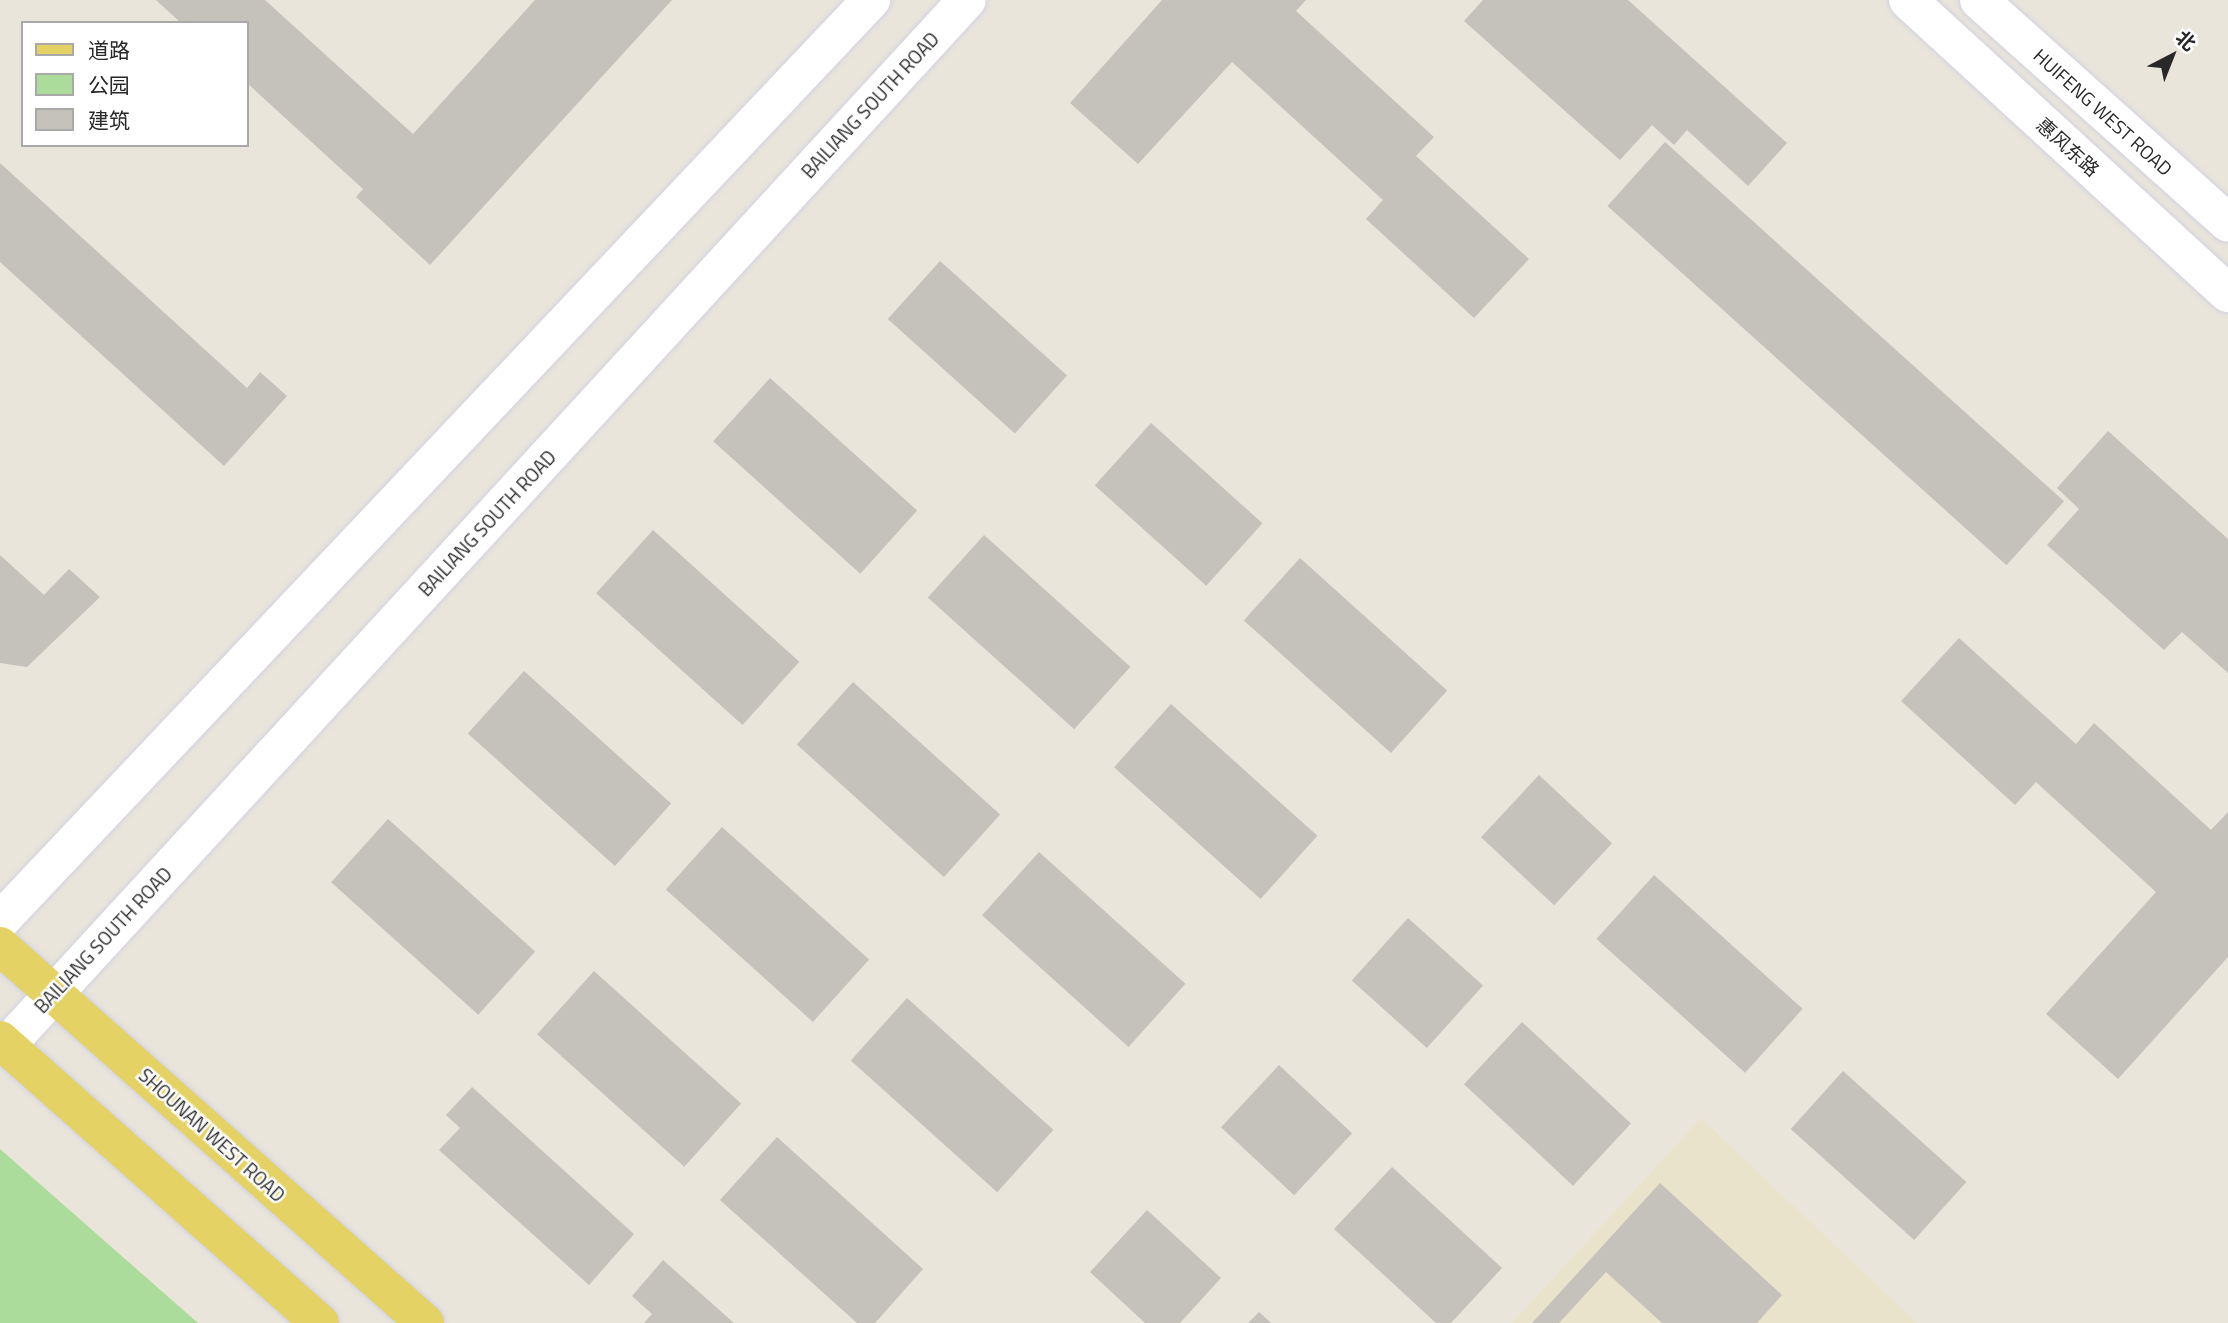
<!DOCTYPE html>
<meta charset="utf-8">
<style>
body{margin:0}
#map{position:relative;width:2228px;height:1323px;overflow:hidden;background:#eae5db;font-family:"Titillium Web","Noto Sans SC",sans-serif}
div>[style]{position:absolute}
[style*='--x']{left:calc(var(--x)*1px);top:calc(var(--y)*1px);width:calc(var(--w)*1px);rotate:calc(var(--a)*1deg)}
.education>*{inset:0;background:#eae3cb}
.green>*{inset:0;background:#acdc9b}
.building>*{inset:0;background:#c5c1bb;transform-origin:0 0}
.roads{filter:drop-shadow(0 0 2px #d0d2e0) drop-shadow(0 0 2px #d0d2e0)}
.minor>*{height:38px;margin:-19px;padding:0 19px;transform-origin:19px;border-radius:19px;background:#fff}
.major>*{height:38px;margin:-19px;padding:0 19px;transform-origin:19px;border-radius:19px;background:#e5d265}
span{translate:-50% -50%;white-space:nowrap;text-align:center;line-height:1.15;-webkit-text-stroke:5px #fff;paint-order:stroke}
.street-label{font-size:19px;color:#282828}
.legend{position:absolute;left:21px;top:21px;width:228px;height:126px;box-sizing:border-box;background:#fff;border:2px solid #a9a9a9;margin:0;padding:9px 12px;list-style:none;font-size:21px;color:#282828}
.legend li{display:flex;align-items:center;gap:14px;height:35px}
.legend b{width:35px;border:2px solid #a9a9a9}
.north{position:absolute;left:2137px;top:21px;width:70px;height:70px;-webkit-text-stroke:5px #fff;paint-order:stroke;rotate:42deg;font-size:19px;font-weight:700;line-height:28px;text-align:center;color:#282828}
.north::after{content:'';display:block;margin:auto;width:24px;height:32px;background:#282828;clip-path:polygon(50% 0,100% 100%,50% 72%,0 100%)}
</style>
<div id="map">
<div class="education">
<div style="clip-path:polygon(1701px 1118px,1917px 1323px,1512px 1323px)"></div>
</div>
<div class="green">
<div style="clip-path:polygon(0 1149px,198px 1323px,0 1323px)"></div>
</div>
<div class="building">
<div style="clip-path:polygon(156px 0,265px 0,413px 134px,535px 0,672px 0,430px 265px,356px 197px,363px 189px,247px 83px,247px 23px,181px 23px)"></div>
<div style="clip-path:polygon(1162px 0,1306px 0,1296px 11px,1434px 137px,1416px 156px,1529px 259px,1474px 318px,1366px 219px,1383px 200px,1232px 62px,1138px 164px,1070px 103px)"></div>
<div style="clip-path:polygon(1483px 0,1628px 0,1787px 143px,1748px 186px,1687px 130px,1674px 145px,1652px 125px,1620px 160px,1464px 21px)"></div>
<div style="left:1665px;top:142px;width:537px;height:86px;rotate:42deg"></div>
<div style="clip-path:polygon(0 163px,247px 388px,260px 372px,287px 396px,224px 466px,0 262px)"></div>
<div style="left:940px;top:261px;width:171px;height:78px;rotate:42deg"></div>
<div style="left:770px;top:378px;width:198px;height:85px;rotate:42deg"></div>
<div style="left:1151px;top:423px;width:150px;height:84px;rotate:42deg"></div>
<div style="clip-path:polygon(2108px 431px,2228px 539px,2228px 673px,2182px 632px,2164px 650px,2047px 545px,2079px 509px,2057px 488px)"></div>
<div style="left:653px;top:530px;width:197px;height:85px;rotate:42deg"></div>
<div style="left:984px;top:535px;width:197px;height:84px;rotate:42deg"></div>
<div style="clip-path:polygon(0 555px,44px 595px,69px 569px,100px 597px,27px 667px,0 663px)"></div>
<div style="left:1300px;top:558px;width:198px;height:84px;rotate:42deg"></div>
<div style="clip-path:polygon(1959px 638px,2076px 744px,2094px 723px,2211px 830px,2228px 812px,2228px 957px,2118px 1079px,2046px 1014px,2156px 892px,2036px 782px,2015px 805px,1901px 701px)"></div>
<div style="left:524px;top:671px;width:198px;height:84px;rotate:42deg"></div>
<div style="left:853px;top:682px;width:198px;height:84px;rotate:42deg"></div>
<div style="left:1171px;top:704px;width:197px;height:85px;rotate:42deg"></div>
<div style="left:1539px;top:775px;width:100px;height:85px;rotate:43deg"></div>
<div style="left:388px;top:819px;width:198px;height:85px;rotate:42deg"></div>
<div style="left:722px;top:827px;width:198px;height:84px;rotate:42deg"></div>
<div style="left:1039px;top:852px;width:197px;height:85px;rotate:42deg"></div>
<div style="left:1654px;top:875px;width:200px;height:86px;rotate:42deg"></div>
<div style="left:1408px;top:918px;width:101px;height:84px;rotate:42deg"></div>
<div style="left:594px;top:971px;width:198px;height:85px;rotate:42deg"></div>
<div style="left:907px;top:998px;width:197px;height:84px;rotate:42deg"></div>
<div style="left:1522px;top:1022px;width:149px;height:85px;rotate:43deg"></div>
<div style="left:1279px;top:1065px;width:100px;height:85px;rotate:43deg"></div>
<div style="left:1843px;top:1071px;width:166px;height:78px;rotate:42deg"></div>
<div style="clip-path:polygon(472px 1087px,634px 1234px,589px 1285px,439px 1150px,460px 1128px,446px 1115px)"></div>
<div style="clip-path:polygon(777px 1137px,923px 1269px,875px 1323px,857px 1323px,720px 1200px)"></div>
<div style="clip-path:polygon(1392px 1167px,1502px 1268px,1451px 1323px,1436px 1323px,1334px 1229px)"></div>
<div style="clip-path:polygon(1660px 1183px,1782px 1295px,1757px 1323px,1662px 1323px,1606px 1272px,1559px 1323px,1532px 1323px)"></div>
<div style="clip-path:polygon(1147px 1210px,1221px 1278px,1180px 1323px,1145px 1323px,1090px 1272px)"></div>
<div style="clip-path:polygon(663px 1260px,734px 1323px,644px 1323px,652px 1314px,632px 1296px)"></div>
<div style="clip-path:polygon(1259px 1312px,1271px 1323px,1248px 1323px)"></div>
</div>
<div class="roads">
<div class="minor">
<div style="--x:1908;--y:0;--w:434;--a:42.5"></div>
<div style="--x:1979;--y:0;--w:334;--a:41.8"></div>
<div style="--x:0;--y:921;--w:1268;--a:-46.6"></div>
<div style="--x:6;--y:1046;--w:1420;--a:-47.43"></div>
</div>
<div class="major">
<div style="--x:0;--y:946;--w:568;--a:41.57"></div>
<div style="--x:0;--y:1040;--w:427;--a:41.5"></div>
</div>
</div>
<div class="street-label">
<span style="left:870px;top:105px;rotate:-47deg">BAILIANG SOUTH ROAD</span>
<span style="left:2103px;top:112px;rotate:42deg">HUIFENG WEST ROAD</span>
<span style="left:2068px;top:147px;rotate:42deg">惠风东路</span>
<span style="left:487px;top:523px;rotate:-47deg">BAILIANG SOUTH ROAD</span>
<span style="left:103px;top:940px;rotate:-47deg">BAILIANG SOUTH ROAD</span>
<span style="left:212px;top:1135px;rotate:42deg">SHOUNAN WEST ROAD</span>
</div>
<ul class="legend">
<li><b style="height:9px;background:#e5d265"></b>道路</li>
<li><b style="height:19px;background:#acdc9b"></b>公园</li>
<li><b style="height:19px;background:#c5c1bb"></b>建筑</li>
</ul>
<div class="north">北</div>
</div>
